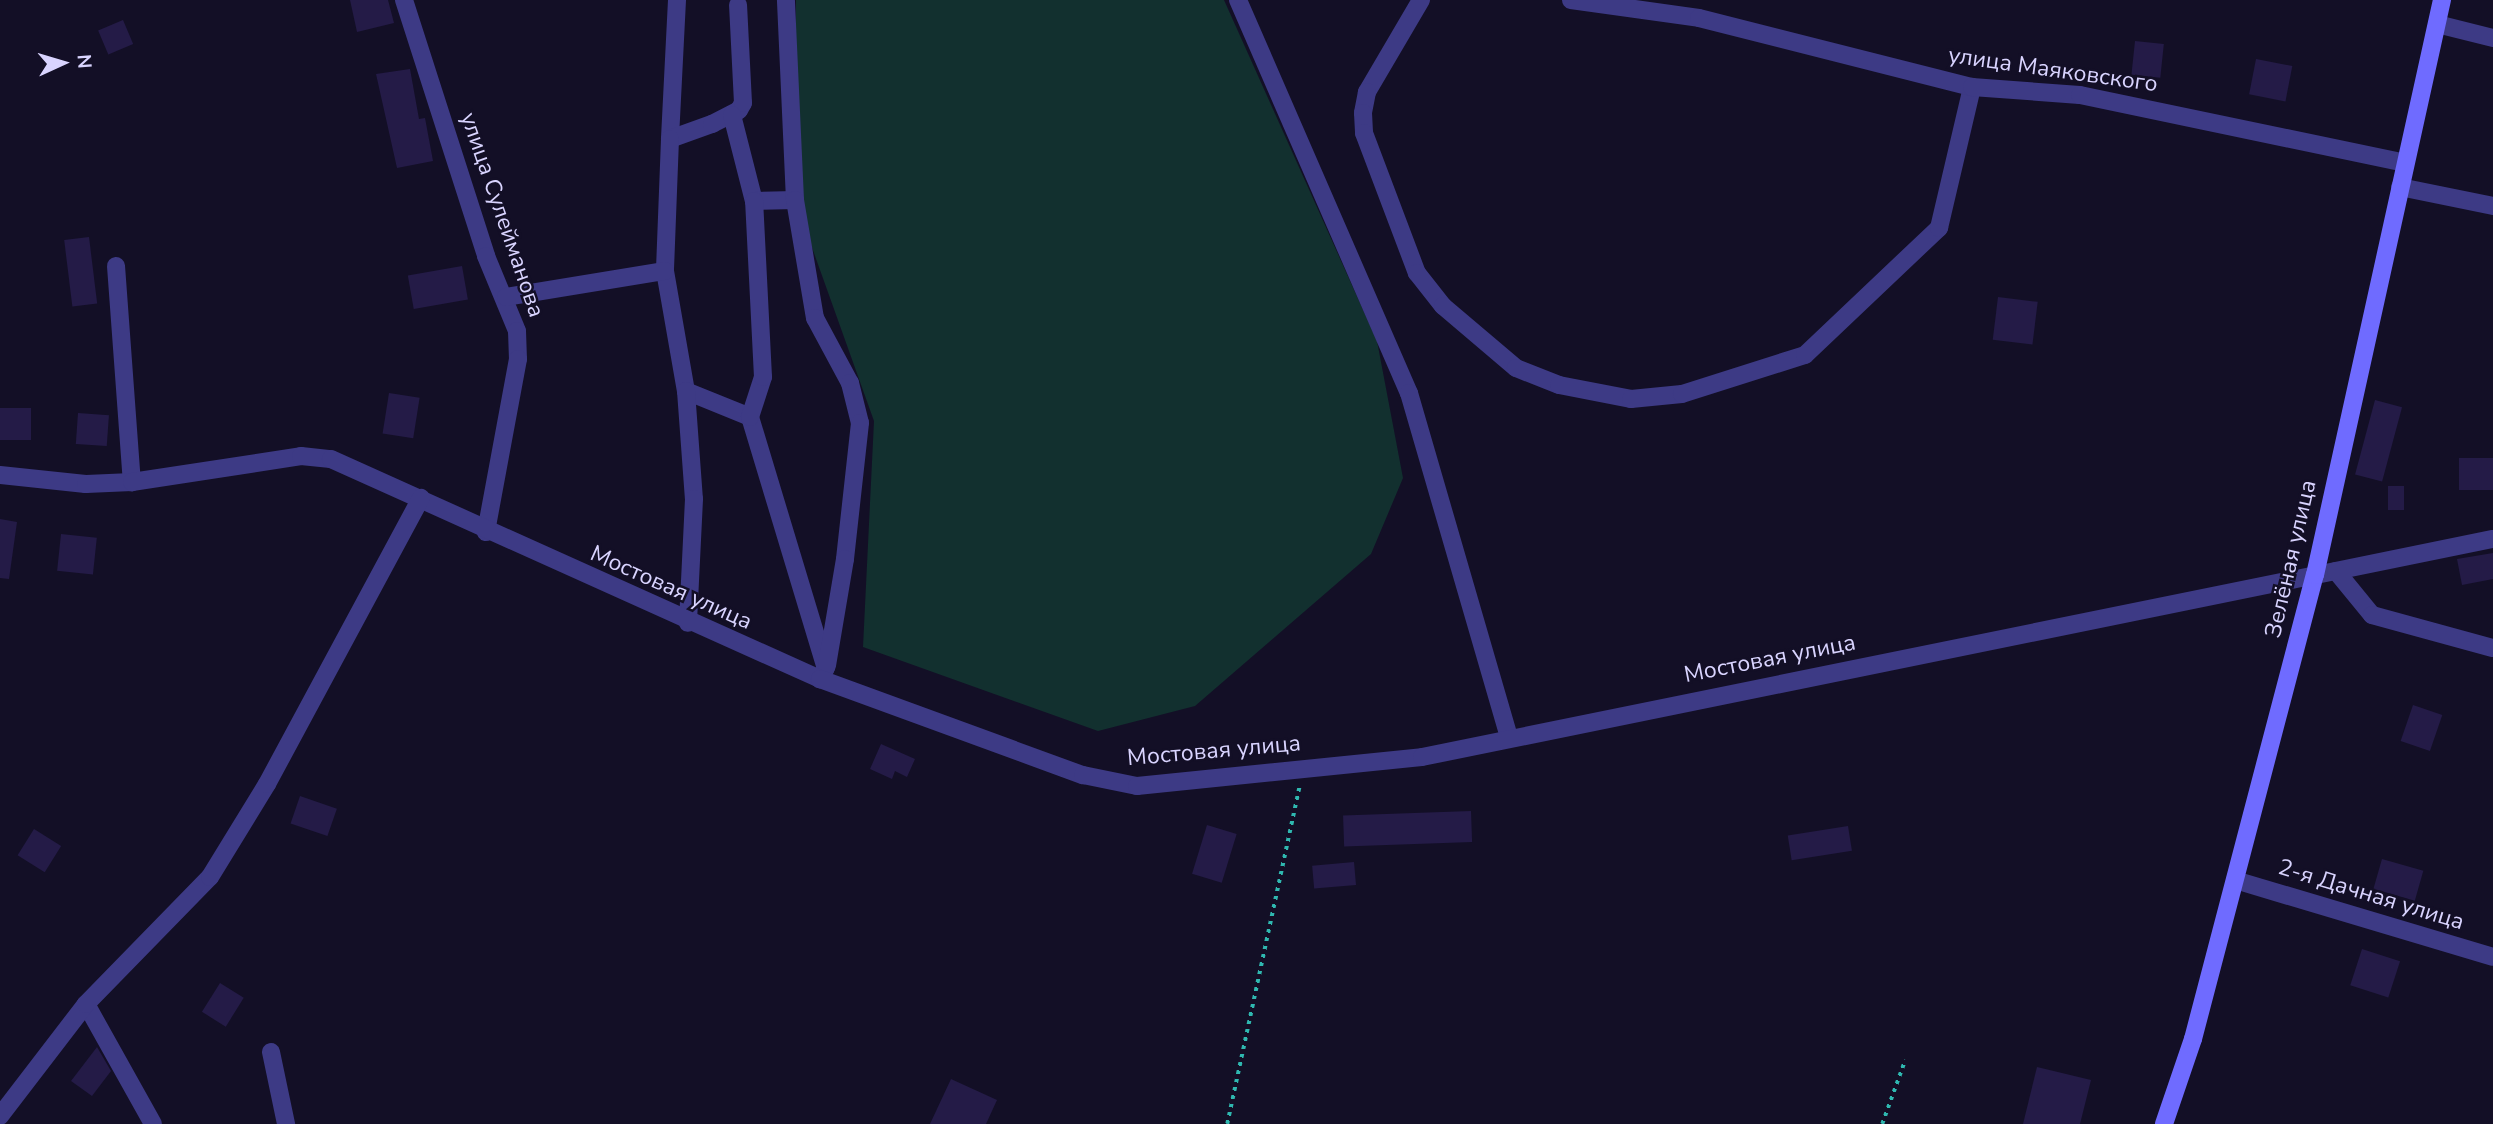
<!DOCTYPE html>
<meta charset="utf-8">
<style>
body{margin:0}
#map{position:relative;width:2493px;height:1124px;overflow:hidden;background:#130f26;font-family:"Nunito Sans",sans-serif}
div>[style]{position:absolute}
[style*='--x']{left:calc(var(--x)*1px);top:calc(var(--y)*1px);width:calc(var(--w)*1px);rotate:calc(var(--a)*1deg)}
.green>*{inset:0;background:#12302f}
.building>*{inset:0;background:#241b47;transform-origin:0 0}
.path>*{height:3.5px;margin-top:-1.75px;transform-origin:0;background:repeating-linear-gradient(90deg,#2fb8b0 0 3.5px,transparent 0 8.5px)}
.minor>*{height:18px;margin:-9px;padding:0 9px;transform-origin:9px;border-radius:9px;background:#3d3a85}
.secondary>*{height:18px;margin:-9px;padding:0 9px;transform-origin:9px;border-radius:9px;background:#6f6bff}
span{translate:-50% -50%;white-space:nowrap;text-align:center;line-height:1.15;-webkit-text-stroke:5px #130f26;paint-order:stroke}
.street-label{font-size:23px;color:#d9d4ff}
.north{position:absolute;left:28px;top:28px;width:70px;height:70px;-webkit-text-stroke:5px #130f26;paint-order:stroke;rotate:86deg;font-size:19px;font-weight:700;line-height:28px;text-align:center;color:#d9d4ff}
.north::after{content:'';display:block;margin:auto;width:24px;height:32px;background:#d9d4ff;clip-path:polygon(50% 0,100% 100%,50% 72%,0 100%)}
</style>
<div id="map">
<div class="green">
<div style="clip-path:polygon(796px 0,1224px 0,1377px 341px,1403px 478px,1371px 554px,1195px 706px,1098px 731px,863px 647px,874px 421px,795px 200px)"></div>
</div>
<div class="building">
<div style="clip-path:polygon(350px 0,388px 0,394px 23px,357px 32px)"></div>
<div style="left:123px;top:20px;width:26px;height:27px;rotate:67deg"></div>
<div style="left:2135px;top:41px;width:29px;height:34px;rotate:6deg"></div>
<div style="left:2256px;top:59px;width:37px;height:36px;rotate:11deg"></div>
<div style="clip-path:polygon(410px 69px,419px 119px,425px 118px,433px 161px,397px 168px,376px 74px)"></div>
<div style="left:89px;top:237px;width:67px;height:25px;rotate:83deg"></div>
<div style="left:462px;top:266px;width:34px;height:55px;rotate:80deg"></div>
<div style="left:1998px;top:297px;width:40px;height:43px;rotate:7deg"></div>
<div style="left:389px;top:393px;width:31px;height:41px;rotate:9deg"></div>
<div style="left:2375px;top:400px;width:28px;height:77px;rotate:15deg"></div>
<div style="left:0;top:408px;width:31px;height:32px"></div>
<div style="left:78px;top:413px;width:31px;height:31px;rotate:4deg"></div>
<div style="left:2493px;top:458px;width:32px;height:34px;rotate:90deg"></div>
<div style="left:2388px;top:486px;width:16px;height:24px"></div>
<div style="clip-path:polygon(0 519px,17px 522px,9px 579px,0 578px)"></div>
<div style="left:61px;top:534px;width:36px;height:37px;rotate:6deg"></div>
<div style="clip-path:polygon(2493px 553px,2493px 579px,2462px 585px,2457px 559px)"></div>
<div style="left:2413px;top:705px;width:31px;height:38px;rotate:19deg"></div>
<div style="clip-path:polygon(881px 744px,915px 759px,907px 777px,895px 771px,892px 779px,870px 769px)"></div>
<div style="left:300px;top:796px;width:39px;height:29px;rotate:19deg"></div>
<div style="left:1471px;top:811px;width:31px;height:128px;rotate:88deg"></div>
<div style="left:1207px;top:825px;width:31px;height:51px;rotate:17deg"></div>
<div style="left:1848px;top:826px;width:25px;height:61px;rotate:81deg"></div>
<div style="left:34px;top:829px;width:32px;height:31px;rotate:32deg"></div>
<div style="left:2382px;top:859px;width:43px;height:31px;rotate:16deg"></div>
<div style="left:1354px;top:862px;width:23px;height:42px;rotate:85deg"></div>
<div style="left:2362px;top:949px;width:40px;height:38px;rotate:18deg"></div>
<div style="left:220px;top:983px;width:28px;height:34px;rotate:32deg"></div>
<div style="clip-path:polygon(97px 1047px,111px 1071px,92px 1096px,71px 1081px)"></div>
<div style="clip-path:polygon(2037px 1067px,2091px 1080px,2080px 1124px,2023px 1124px)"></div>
<div style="clip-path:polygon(951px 1079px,997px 1100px,986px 1124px,930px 1124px)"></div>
</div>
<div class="path">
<div style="--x:1227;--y:1124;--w:344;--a:-77.9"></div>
<div style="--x:1882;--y:1124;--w:68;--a:-70.2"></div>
</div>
<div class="minor">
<div style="--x:404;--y:0;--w:269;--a:72.2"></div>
<div style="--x:486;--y:256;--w:81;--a:67.5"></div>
<div style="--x:517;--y:331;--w:28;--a:88"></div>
<div style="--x:518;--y:359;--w:176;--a:100.5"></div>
<div style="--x:677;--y:0;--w:139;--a:92.9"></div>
<div style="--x:670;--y:139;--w:45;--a:-19.7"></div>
<div style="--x:712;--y:124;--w:30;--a:-27"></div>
<div style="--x:739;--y:110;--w:8;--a:-60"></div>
<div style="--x:743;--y:103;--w:98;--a:-92.9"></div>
<div style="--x:1238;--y:0;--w:429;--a:66.5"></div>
<div style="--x:1409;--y:393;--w:358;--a:73.8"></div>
<div style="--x:1421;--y:0;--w:107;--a:120.4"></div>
<div style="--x:1367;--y:92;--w:21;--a:101"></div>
<div style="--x:1363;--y:113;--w:20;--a:87"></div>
<div style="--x:1364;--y:133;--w:150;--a:69.3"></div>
<div style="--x:1417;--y:273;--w:42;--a:51.8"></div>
<div style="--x:1443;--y:306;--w:96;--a:40.3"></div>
<div style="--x:1516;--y:368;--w:46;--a:21.6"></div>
<div style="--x:1559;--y:385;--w:73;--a:11"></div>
<div style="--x:1631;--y:399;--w:51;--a:-5.6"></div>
<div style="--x:1682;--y:394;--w:129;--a:-17.6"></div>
<div style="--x:1805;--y:355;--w:185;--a:-43.5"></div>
<div style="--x:1939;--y:228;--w:145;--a:-76.8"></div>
<div style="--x:1571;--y:0;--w:129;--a:8"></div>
<div style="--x:1699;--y:18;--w:282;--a:14.2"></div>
<div style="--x:1972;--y:87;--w:108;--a:4.2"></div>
<div style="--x:2080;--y:95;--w:332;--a:11.8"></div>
<div style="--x:2437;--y:24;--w:58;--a:14"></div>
<div style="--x:732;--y:115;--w:89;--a:75.7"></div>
<div style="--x:754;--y:201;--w:41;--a:-1.4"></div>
<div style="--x:795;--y:200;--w:200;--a:-92.6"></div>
<div style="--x:670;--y:139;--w:132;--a:92.2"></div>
<div style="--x:665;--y:271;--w:122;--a:80.1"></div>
<div style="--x:686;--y:391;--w:69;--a:22.1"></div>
<div style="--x:750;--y:417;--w:262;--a:73.2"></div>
<div style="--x:826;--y:668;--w:13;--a:119"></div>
<div style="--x:2400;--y:187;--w:95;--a:11.5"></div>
<div style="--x:795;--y:200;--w:120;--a:80.4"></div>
<div style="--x:815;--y:318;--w:74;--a:61.7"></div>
<div style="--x:850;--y:383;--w:41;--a:76"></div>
<div style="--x:860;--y:423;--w:137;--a:96.3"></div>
<div style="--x:845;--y:559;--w:108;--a:99.6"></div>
<div style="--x:116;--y:266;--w:217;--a:85.8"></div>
<div style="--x:506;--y:297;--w:161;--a:-9.3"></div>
<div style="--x:686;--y:391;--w:108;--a:85.8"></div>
<div style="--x:694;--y:499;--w:124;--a:92.8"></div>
<div style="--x:750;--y:417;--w:42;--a:-72"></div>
<div style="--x:763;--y:377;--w:176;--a:-92.9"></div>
<div style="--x:0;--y:475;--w:86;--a:6"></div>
<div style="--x:86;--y:484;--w:46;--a:-2.5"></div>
<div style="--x:132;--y:482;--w:171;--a:-8.7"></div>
<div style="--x:301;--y:456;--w:30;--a:6"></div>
<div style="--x:331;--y:459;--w:536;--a:24.22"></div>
<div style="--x:820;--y:679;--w:280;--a:20.1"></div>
<div style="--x:1083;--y:775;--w:55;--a:11.5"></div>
<div style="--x:1137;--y:786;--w:286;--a:-5.8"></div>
<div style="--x:1422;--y:757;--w:1093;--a:-11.51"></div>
<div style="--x:2336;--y:571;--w:57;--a:50.7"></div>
<div style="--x:2372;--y:615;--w:125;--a:15.3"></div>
<div style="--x:2235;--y:880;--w:269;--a:16.6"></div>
<div style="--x:86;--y:1004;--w:137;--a:60.8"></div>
<div style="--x:271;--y:1052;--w:74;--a:78.2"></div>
<div style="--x:0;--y:1116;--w:141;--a:-52.5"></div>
<div style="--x:86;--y:1004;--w:177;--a:-45.7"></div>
<div style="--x:210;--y:877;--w:109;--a:-58.5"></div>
<div style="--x:267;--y:784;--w:325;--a:-61.7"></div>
</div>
<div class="secondary">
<div style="--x:2164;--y:1124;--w:90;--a:-71.2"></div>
<div style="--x:2193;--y:1039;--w:480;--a:-75.3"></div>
<div style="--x:2315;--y:575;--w:589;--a:-77.55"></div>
</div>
<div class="street-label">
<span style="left:2053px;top:70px;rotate:8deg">улица Маяковского</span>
<span style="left:502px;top:215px;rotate:71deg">улица Сулейманова</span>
<span style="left:2291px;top:559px;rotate:-77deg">Зелёная улица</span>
<span style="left:671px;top:588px;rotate:24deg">Мостовая улица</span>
<span style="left:1770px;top:659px;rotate:-11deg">Мостовая улица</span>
<span style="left:1214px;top:751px;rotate:-5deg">Мостовая улица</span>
<span style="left:2371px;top:895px;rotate:17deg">2-я Дачная улица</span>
</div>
<div class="north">N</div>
</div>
